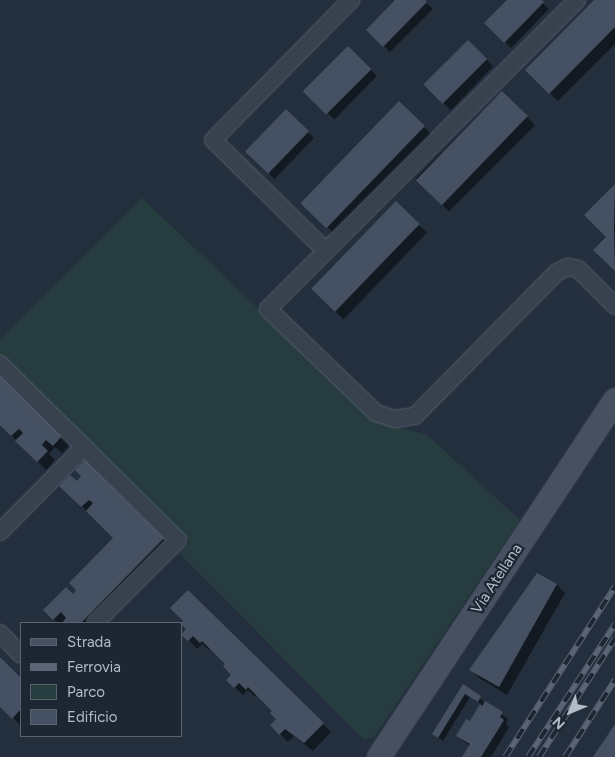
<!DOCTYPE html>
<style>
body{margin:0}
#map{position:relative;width:615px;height:757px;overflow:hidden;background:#242f3e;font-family:Figtree,sans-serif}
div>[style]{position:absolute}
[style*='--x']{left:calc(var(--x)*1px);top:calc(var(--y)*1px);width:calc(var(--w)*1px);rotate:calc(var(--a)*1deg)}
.green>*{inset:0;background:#263c3f}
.shadow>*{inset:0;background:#0007;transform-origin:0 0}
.building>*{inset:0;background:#455162;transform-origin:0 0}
.roads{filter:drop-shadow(0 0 1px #565f6c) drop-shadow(0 0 1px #565f6c)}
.street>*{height:16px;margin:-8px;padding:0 8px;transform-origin:8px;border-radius:8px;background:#38414e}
.secondary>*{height:22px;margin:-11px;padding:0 11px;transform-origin:11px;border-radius:11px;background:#465061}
.rail>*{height:5.5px;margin-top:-2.75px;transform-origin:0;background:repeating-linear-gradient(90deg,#1d2633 0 11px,#5a6575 0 22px);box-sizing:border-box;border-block:1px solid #5a6575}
span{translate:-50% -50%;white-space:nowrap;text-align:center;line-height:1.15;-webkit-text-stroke:4.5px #1d2633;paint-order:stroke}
.street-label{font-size:15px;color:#b4bcc9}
.legend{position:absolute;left:20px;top:622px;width:162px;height:115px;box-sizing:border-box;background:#1d2633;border:1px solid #59626f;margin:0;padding:6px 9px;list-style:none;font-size:15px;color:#b4bcc9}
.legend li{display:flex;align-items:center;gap:10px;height:25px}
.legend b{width:25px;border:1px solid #59626f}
.north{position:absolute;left:545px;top:687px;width:50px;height:50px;-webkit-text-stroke:4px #1d2633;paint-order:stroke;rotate:225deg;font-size:14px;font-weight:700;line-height:20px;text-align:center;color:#b4bcc9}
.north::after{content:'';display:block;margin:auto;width:18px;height:22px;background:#b4bcc9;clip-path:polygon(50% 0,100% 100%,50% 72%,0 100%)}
</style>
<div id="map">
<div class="green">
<div style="clip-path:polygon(142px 198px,369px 414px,396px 427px,426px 434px,520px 520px,374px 737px,364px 740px,179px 553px,190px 541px,0 355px,0 339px)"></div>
</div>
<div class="shadow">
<div style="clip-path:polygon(397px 0,423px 0,433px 9px,390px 52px,368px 30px)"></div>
<div style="clip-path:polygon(509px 0,540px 0,549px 9px,511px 48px,486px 23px)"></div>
<div style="clip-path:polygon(595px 0,615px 0,615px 44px,558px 101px,526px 70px)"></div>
<div style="left:468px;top:42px;width:35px;height:61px;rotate:44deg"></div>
<div style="left:348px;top:48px;width:40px;height:61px;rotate:44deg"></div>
<div style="left:502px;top:92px;width:47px;height:122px;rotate:45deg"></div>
<div style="left:399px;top:103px;width:46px;height:139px;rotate:44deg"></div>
<div style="left:286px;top:111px;width:39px;height:57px;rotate:44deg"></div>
<div style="clip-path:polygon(615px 186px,615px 270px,595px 250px,608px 237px,586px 215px)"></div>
<div style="left:396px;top:203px;width:43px;height:120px;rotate:44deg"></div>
<div style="clip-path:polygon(0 377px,70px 445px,62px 453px,55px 447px,49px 454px,55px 460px,46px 470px,0 424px)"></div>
<div style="clip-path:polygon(85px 462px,172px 547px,97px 623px,58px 623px,45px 610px,73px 596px,115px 538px,61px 486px,77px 483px,83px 476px)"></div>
<div style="clip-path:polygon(537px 575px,557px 585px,565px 593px,507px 695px,479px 678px,471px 670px)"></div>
<div style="clip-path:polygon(188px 592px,331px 732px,313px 751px,294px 736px,288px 742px,271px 725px,278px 719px,274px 711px,257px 695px,255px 697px,248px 690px,243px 695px,227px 680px,233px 675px,227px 664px,211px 648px,209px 650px,202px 644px,197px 649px,183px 634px,188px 629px,185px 621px)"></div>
<div style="clip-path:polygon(0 659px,21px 680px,21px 726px,0 705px)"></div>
<div style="clip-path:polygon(463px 686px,508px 719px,506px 724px,509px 727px,491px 757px,464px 757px,470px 746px,457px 736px,470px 722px,481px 704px,470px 697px,443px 741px,434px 734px)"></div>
</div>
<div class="building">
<div style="clip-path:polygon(395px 0,425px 0,427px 2px,383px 47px,366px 30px)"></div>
<div style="clip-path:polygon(507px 0,542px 0,544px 2px,504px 43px,484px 23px)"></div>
<div style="clip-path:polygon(594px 0,615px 0,615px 27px,549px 94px,525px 70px)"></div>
<div style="left:468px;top:40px;width:27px;height:63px;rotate:45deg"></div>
<div style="left:348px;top:46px;width:33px;height:64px;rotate:45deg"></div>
<div style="left:502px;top:91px;width:36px;height:124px;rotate:44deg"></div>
<div style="left:399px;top:101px;width:36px;height:142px;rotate:44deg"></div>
<div style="left:286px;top:109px;width:32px;height:59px;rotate:44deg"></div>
<div style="clip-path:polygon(615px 184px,614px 228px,615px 271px,593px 250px,606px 237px,584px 215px)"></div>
<div style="left:396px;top:201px;width:33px;height:122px;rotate:44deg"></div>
<div style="clip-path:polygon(0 375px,62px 436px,53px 446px,46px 440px,42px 445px,48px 451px,37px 462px,15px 441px,23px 433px,19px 429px,11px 436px,0 425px)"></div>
<div style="clip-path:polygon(85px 460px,164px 538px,81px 623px,62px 623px,66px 618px,61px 612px,53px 620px,43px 610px,66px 587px,73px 594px,76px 590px,69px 583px,113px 538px,86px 511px,93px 503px,89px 500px,81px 507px,59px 486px,70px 475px,77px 481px,81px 476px,75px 470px)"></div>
<div style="clip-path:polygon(537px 573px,557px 584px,499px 687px,469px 670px)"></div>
<div style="clip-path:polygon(188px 590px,324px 723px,304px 743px,285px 729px,279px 735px,270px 725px,276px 719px,270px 713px,272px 711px,248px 687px,246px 690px,239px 683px,234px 688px,226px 680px,231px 675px,223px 666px,225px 664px,202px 641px,200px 643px,193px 636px,188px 641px,181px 635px,186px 629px,181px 624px,183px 621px,170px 608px)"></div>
<div style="clip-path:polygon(0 657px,21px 678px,21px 709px,12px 719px,0 707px)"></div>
<div style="clip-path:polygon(463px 684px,481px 696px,478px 702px,465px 694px,438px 738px,432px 734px)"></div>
<div style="clip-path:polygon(485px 701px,503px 712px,500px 717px,504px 720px,481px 757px,462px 757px,470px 744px,456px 736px,466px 719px,470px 721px,480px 704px,482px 706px)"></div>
<div style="clip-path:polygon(615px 724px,615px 757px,593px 757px)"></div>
</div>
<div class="roads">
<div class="street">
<div style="--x:577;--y:0;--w:437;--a:135"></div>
<div style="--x:268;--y:309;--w:150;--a:43.9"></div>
<div style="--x:376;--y:413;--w:20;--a:18"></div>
<div style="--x:395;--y:419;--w:20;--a:-9"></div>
<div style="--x:415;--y:416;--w:202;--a:-45.4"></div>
<div style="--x:557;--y:272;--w:12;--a:-24"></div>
<div style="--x:568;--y:267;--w:10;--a:11"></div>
<div style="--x:578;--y:269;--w:52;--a:45"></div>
<div style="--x:326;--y:251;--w:158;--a:-135.5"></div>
<div style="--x:213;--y:140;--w:197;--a:-45.4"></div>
<div style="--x:0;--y:364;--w:250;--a:44.7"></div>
<div style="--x:178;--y:540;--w:117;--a:135"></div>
<div style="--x:0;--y:532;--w:120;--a:-45.3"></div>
<div style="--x:0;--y:633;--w:30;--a:46"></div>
</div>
<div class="secondary">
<div style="--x:379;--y:757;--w:428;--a:-56.5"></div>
</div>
</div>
<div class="rail">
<div style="--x:505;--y:757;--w:203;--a:-57.2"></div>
<div style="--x:528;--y:757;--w:159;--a:-56.8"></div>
<div style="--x:539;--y:757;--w:141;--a:-57.4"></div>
<div style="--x:565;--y:757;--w:92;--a:-57"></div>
</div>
<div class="street-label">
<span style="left:497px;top:579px;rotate:-57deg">Via Atellana</span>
</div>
<ul class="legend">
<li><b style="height:6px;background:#465061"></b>Strada</li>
<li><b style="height:6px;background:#5a6575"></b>Ferrovia</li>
<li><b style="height:14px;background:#263c3f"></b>Parco</li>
<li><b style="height:14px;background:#455162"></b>Edificio</li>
</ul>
<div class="north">N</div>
</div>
